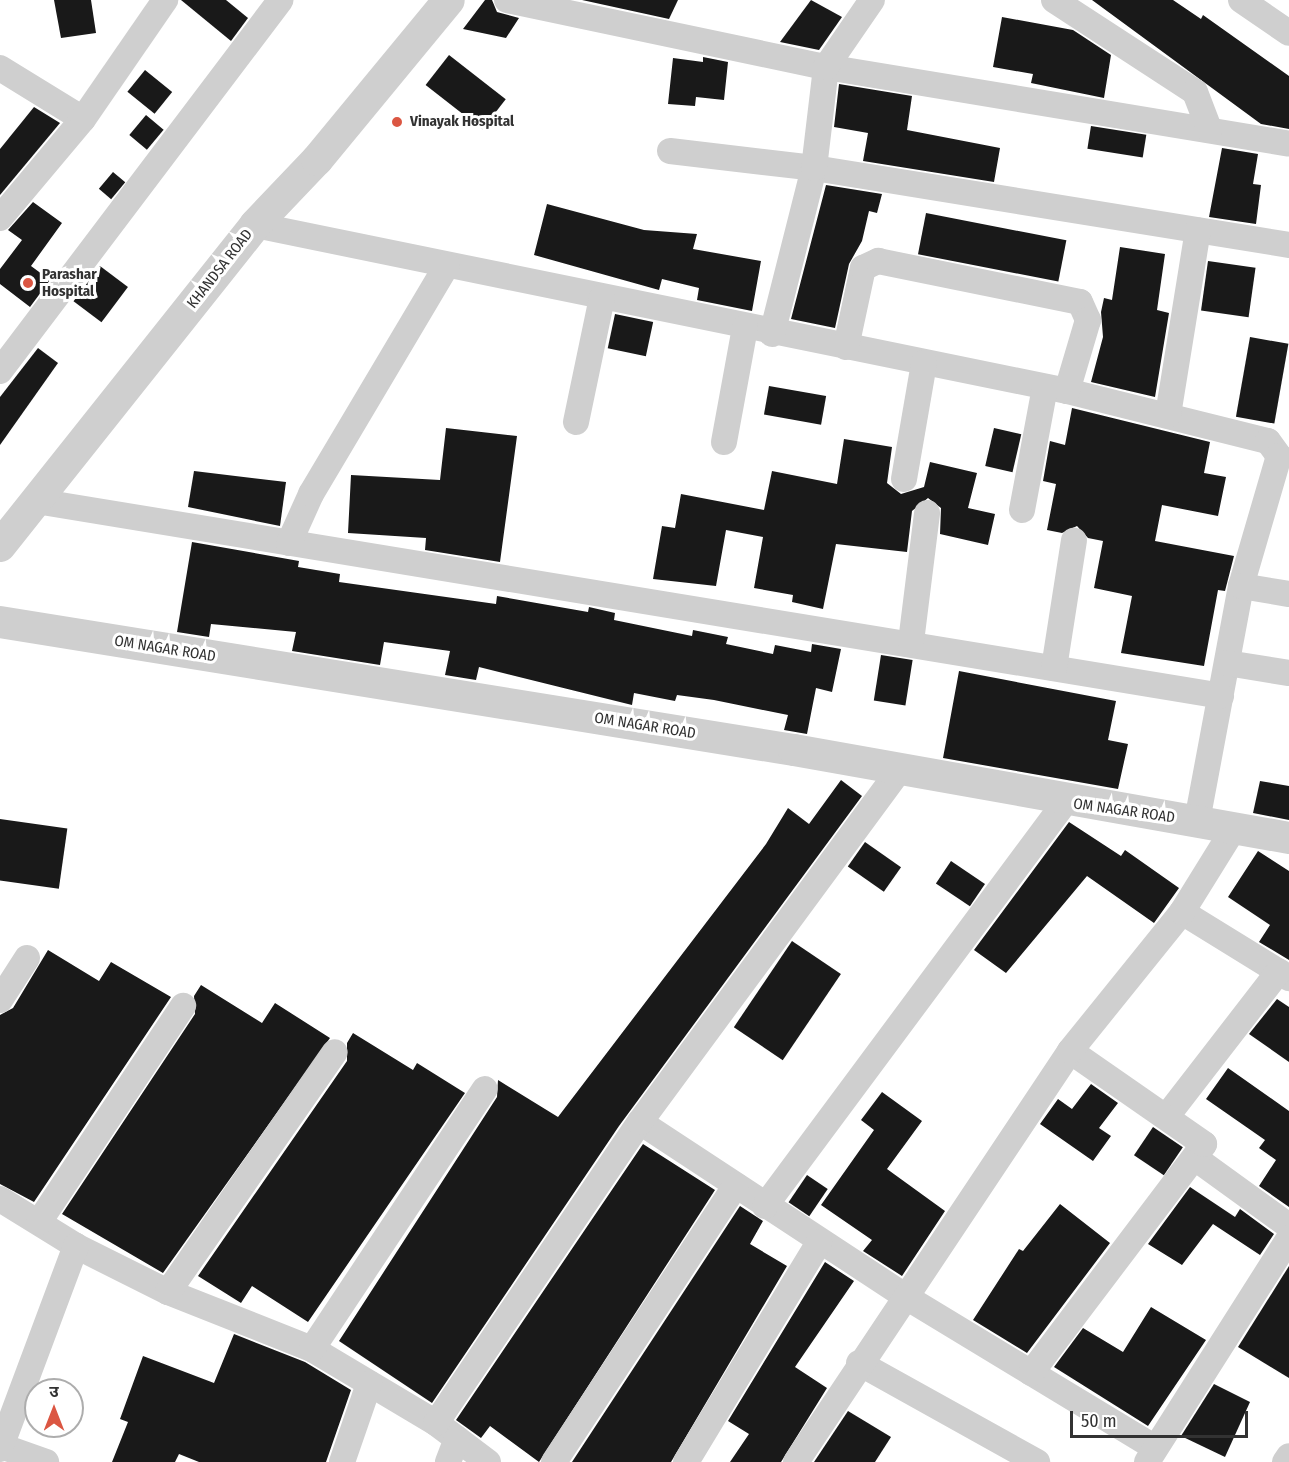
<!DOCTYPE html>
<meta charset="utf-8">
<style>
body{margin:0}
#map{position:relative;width:1289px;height:1462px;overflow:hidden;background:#fff;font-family:"Fira Sans Condensed","Noto Sans Devanagari",sans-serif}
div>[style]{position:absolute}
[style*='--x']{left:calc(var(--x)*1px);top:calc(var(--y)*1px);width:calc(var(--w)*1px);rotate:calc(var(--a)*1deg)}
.building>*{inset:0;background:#191919;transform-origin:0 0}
.minor>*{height:26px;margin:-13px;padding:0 13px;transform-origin:13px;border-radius:13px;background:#cfcfcf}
.tertiary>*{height:32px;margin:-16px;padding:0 16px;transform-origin:16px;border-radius:16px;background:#cfcfcf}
.dots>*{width:16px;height:16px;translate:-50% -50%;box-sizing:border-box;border:3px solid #fff;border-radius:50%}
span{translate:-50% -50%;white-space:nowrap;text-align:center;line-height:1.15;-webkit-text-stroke:6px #fff;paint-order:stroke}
.poi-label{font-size:15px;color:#323232;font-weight:700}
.left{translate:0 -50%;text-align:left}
.street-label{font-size:15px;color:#323232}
.north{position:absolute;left:24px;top:1378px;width:60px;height:60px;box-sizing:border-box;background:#fff;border:2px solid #adadad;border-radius:50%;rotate:0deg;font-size:16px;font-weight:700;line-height:24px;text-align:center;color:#323232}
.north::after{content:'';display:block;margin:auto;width:21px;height:27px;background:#db5642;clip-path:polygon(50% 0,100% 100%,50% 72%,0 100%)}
.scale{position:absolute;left:1070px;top:1411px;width:178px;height:27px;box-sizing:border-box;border:3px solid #323232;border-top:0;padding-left:8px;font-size:18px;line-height:21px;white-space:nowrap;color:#323232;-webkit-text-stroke:4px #fff;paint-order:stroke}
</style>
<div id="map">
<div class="building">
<div style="clip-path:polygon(54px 0,91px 0,96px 33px,61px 38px)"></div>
<div style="clip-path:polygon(181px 0,226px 0,248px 18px,231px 41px)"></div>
<div style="clip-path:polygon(485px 0,492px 0,497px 12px,519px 18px,506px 38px,463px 29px)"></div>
<div style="clip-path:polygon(582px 0,678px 0,669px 19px)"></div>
<div style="clip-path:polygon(811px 0,842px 17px,819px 50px,780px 42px)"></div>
<div style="clip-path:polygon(1092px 0,1173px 0,1201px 19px,1203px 15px,1289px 76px,1289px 129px,1261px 124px)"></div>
<div style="clip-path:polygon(1002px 17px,1073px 30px,1111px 55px,1104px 98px,1031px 83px,1033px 74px,993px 67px)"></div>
<div style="left:449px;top:55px;width:72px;height:38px;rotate:38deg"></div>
<div style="clip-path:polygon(703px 57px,728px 62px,724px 100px,696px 97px,695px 106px,668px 104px,673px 58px,703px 62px)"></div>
<div style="left:145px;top:70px;width:35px;height:28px;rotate:39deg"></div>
<div style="clip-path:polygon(839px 84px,912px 96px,907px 130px,1000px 148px,994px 182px,863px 161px,868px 133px,834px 127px)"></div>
<div style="clip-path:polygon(34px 107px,60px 123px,0 195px,0 149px)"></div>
<div style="left:146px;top:115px;width:23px;height:26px;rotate:40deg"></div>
<div style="left:1091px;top:126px;width:56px;height:23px;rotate:9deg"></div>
<div style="clip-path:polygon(1222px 148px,1258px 154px,1253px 184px,1261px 185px,1256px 224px,1209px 217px)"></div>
<div style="left:113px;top:172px;width:16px;height:22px;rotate:40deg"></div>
<div style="clip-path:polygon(826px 185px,882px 194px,877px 213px,869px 211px,862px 241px,849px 264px,835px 328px,791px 319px)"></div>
<div style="clip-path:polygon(33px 202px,62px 223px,31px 266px,50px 280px,30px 307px,0 284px,0 269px,22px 240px,8px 230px)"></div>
<div style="clip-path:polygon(547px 204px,644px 230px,697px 234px,693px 249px,761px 261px,752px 311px,697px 300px,699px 288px,662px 279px,659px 290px,534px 255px)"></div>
<div style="left:926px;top:213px;width:143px;height:42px;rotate:11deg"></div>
<div style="clip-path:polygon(1120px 247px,1165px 254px,1157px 310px,1169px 313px,1155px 397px,1091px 382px,1103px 337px,1101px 312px,1104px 298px,1112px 300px)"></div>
<div style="left:1208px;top:261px;width:48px;height:50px;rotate:8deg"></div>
<div style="left:100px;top:266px;width:35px;height:44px;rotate:37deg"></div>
<div style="left:615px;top:314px;width:39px;height:35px;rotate:12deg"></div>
<div style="left:1250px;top:337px;width:39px;height:81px;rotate:10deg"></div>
<div style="clip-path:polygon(38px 348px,58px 363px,0 445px,0 397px)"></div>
<div style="left:769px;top:386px;width:58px;height:29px;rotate:10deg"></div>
<div style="clip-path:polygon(1072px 408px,1210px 442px,1204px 473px,1226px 477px,1218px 516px,1162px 505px,1155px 541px,1234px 556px,1225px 591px,1218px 590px,1204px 666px,1121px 653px,1132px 596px,1094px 588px,1103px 541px,1088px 538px,1077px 526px,1062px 533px,1047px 530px,1056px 484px,1043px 481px,1050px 441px,1065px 445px)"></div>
<div style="clip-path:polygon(446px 428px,517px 436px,500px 562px,425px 550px,426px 538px,348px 533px,351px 475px,440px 480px)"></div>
<div style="left:994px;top:428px;width:28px;height:39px;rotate:13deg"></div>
<div style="clip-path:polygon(844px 439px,892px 447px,887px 483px,901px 494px,924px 487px,930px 462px,977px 473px,968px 508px,995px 514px,988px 545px,940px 534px,941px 508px,928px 498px,912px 511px,907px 552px,836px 544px,823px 609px,792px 602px,793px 595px,754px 588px,763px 537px,726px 530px,716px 586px,653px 579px,662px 526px,675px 528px,681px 494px,764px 510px,772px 471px,837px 484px)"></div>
<div style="clip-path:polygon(194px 471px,286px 482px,280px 526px,188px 507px)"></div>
<div style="clip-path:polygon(192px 542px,299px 561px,298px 567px,340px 574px,339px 582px,496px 604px,497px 596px,588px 612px,589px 607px,615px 613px,614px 620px,692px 636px,693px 630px,728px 637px,726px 644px,773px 654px,775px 645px,811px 652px,812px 644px,841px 649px,832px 692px,816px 688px,807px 734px,784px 730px,788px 715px,714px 700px,677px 695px,675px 701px,634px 693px,632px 705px,479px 667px,476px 680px,445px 675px,450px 651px,384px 642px,380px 665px,292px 651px,296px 632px,211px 624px,209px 637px,177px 632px)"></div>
<div style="left:881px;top:655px;width:32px;height:46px;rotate:9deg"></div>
<div style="clip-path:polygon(959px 671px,1116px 701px,1108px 740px,1128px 744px,1118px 789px,943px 758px)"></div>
<div style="clip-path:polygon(841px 780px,862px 796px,619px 1126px,432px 1403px,339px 1341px,497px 1097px,498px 1080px,558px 1117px,766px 844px,788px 808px,809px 824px)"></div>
<div style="clip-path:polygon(1260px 781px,1289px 786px,1289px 820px,1253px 813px)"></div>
<div style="left:0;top:819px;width:68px;height:61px;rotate:8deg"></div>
<div style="clip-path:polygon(1069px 822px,1121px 856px,1125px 850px,1179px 888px,1154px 923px,1087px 876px,1006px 973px,974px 950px)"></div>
<div style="left:865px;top:842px;width:44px;height:30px;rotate:35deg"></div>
<div style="clip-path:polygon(1258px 851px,1289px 871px,1289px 960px,1259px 942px,1270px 925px,1228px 897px)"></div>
<div style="left:951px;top:861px;width:41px;height:27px;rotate:34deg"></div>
<div style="left:792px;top:941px;width:59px;height:104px;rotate:34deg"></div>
<div style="clip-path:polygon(48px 950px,99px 981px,111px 962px,171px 997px,34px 1202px,0 1184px,0 1015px,13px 1008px)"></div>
<div style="clip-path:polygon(201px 985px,262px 1023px,275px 1003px,330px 1038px,163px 1273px,62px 1214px,195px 1014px,194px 996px)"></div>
<div style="clip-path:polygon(1277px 999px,1289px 1007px,1289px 1062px,1249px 1034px)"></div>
<div style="clip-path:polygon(353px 1033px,413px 1070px,417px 1063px,465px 1093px,308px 1322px,252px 1286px,241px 1303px,198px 1276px,347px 1061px,347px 1043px)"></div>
<div style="clip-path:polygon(1228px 1068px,1289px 1111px,1289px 1207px,1259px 1186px,1276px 1160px,1259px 1148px,1265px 1140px,1206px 1099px)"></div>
<div style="clip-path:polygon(1091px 1084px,1118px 1103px,1099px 1128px,1111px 1136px,1093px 1161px,1040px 1124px,1058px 1099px,1072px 1109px)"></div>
<div style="clip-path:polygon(882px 1092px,922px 1121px,887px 1169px,945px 1211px,902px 1276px,863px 1251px,872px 1240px,821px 1205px,874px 1130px,861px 1120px)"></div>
<div style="left:1153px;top:1127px;width:36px;height:34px;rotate:34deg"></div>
<div style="clip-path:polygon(643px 1144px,715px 1190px,539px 1462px,490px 1426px,481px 1438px,456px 1420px)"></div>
<div style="left:807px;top:1175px;width:25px;height:33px;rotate:34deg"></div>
<div style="clip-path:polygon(1190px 1187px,1235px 1217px,1240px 1209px,1274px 1234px,1260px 1255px,1213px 1224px,1182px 1265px,1148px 1244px)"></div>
<div style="clip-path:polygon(1060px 1204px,1110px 1243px,1027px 1353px,973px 1320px,1019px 1249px,1023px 1251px)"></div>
<div style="clip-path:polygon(740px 1206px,763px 1221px,750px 1244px,787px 1266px,671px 1462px,572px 1462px)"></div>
<div style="clip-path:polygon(825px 1262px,854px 1281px,795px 1367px,827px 1388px,781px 1462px,730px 1462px,749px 1434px,728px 1421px)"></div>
<div style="clip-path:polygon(1289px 1266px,1289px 1378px,1238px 1347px)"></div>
<div style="clip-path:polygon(1151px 1307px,1206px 1340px,1148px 1426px,1054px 1367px,1083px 1328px,1123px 1352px)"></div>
<div style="clip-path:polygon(234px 1334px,305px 1362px,351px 1390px,326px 1462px,199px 1462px,179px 1454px,175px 1462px,112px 1462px,128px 1422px,120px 1419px,143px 1356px,214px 1383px)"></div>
<div style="clip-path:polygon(1214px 1384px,1250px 1402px,1225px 1457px,1181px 1436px)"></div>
<div style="clip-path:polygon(848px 1411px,891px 1437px,875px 1462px,814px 1462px)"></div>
</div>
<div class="minor">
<div style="--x:507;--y:0;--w:326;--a:11.9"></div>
<div style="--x:826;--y:67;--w:469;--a:9.4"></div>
<div style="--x:1054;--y:0;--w:168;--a:33.1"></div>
<div style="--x:1195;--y:92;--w:40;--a:69"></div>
<div style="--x:1241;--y:0;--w:58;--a:34.5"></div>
<div style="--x:0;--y:68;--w:97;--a:31.6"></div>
<div style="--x:670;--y:151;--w:145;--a:6.7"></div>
<div style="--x:814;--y:168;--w:481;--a:9.2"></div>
<div style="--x:0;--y:218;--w:129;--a:-50"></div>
<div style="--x:83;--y:119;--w:145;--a:-55.4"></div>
<div style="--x:255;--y:225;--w:829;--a:11.55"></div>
<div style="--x:1067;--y:391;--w:207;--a:14"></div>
<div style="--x:1268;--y:441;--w:19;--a:54"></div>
<div style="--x:1279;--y:456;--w:135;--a:106.3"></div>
<div style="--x:1241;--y:586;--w:240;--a:100.6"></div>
<div style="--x:772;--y:334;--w:171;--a:-75.8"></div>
<div style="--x:814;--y:168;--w:102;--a:-83.2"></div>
<div style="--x:826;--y:67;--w:81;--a:-55.5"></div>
<div style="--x:846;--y:347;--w:81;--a:-77.9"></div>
<div style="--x:863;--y:268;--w:17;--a:-25"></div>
<div style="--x:878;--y:261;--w:206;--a:11.5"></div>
<div style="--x:1080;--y:302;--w:20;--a:66"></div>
<div style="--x:1088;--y:320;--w:74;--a:106.5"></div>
<div style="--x:0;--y:371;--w:465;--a:-52.9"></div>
<div style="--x:1168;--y:415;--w:187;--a:-80.8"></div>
<div style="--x:576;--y:422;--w:127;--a:-78.2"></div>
<div style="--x:724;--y:442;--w:116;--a:-79.6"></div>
<div style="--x:904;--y:479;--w:118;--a:-80.2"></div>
<div style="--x:36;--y:501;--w:1201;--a:9.34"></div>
<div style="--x:1022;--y:510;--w:125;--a:-79.4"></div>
<div style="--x:289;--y:543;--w:54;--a:-65.8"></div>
<div style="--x:311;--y:494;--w:266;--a:-59.3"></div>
<div style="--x:1241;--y:586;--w:49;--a:9.5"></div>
<div style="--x:911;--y:642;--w:130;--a:-82.9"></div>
<div style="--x:1227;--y:663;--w:63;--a:9.2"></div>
<div style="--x:1054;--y:668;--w:129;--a:-81.1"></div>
<div style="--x:1182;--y:912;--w:126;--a:31.7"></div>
<div style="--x:0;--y:1000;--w:50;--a:-57.3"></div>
<div style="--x:1167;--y:1116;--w:183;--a:-52.3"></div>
<div style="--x:640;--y:1122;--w:318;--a:33.3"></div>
<div style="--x:906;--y:1297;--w:290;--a:31.2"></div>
<div style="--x:1195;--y:1158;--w:116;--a:35.9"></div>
<div style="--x:0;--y:1199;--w:89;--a:31.7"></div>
<div style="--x:76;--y:1246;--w:103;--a:26.6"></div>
<div style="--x:168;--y:1292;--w:155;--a:21.6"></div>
<div style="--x:312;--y:1349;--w:144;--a:30.8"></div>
<div style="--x:436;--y:1423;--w:65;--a:36.9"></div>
<div style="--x:765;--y:1206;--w:503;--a:-53.4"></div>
<div style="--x:39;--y:1222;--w:260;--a:-56.3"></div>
<div style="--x:168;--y:1292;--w:292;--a:-55.2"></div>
<div style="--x:312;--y:1349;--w:312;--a:-56.4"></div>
<div style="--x:859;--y:1363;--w:204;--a:29.1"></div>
<div style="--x:1031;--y:1373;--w:287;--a:-52.9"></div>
<div style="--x:1204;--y:1144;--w:163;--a:-145.2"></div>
<div style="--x:436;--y:1423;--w:364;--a:-55.9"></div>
<div style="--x:640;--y:1122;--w:436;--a:-53.6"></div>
<div style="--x:1;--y:1446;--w:48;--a:19.6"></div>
<div style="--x:0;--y:1449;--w:217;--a:-69.5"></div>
<div style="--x:342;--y:1462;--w:83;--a:-70.9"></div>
<div style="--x:448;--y:1462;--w:25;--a:-69"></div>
<div style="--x:554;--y:1462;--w:331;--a:-56.7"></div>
<div style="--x:686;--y:1462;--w:257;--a:-58.8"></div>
<div style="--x:796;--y:1462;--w:494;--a:-56.3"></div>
<div style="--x:1070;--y:1051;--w:179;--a:-51.1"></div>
<div style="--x:1182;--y:912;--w:99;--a:-58.2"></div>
<div style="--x:1147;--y:1462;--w:265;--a:-57.6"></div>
<div style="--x:1285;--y:1462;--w:7;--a:-56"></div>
</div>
<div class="tertiary">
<div style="--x:0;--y:546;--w:410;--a:-51.5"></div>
<div style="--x:255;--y:225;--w:90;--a:-46.4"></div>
<div style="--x:317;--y:160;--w:207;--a:-50.5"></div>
<div style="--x:0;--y:622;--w:804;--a:9.16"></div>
<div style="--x:794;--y:750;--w:503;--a:10.08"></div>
</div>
<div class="dots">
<div style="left:397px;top:122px;background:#db5642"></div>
<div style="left:28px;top:283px;background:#db5642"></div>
</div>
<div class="poi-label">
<span class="left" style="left:410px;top:122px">Vinayak Hospital</span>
<span class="left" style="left:42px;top:283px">Parashar<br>Hospital</span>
</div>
<div class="street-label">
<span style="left:220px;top:269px;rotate:-52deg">KHANDSA ROAD</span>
<span style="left:165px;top:649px;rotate:9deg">OM NAGAR ROAD</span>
<span style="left:645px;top:726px;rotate:9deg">OM NAGAR ROAD</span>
<span style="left:1124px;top:811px;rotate:8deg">OM NAGAR ROAD</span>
</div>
<div class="north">उ</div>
<div class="scale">50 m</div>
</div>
